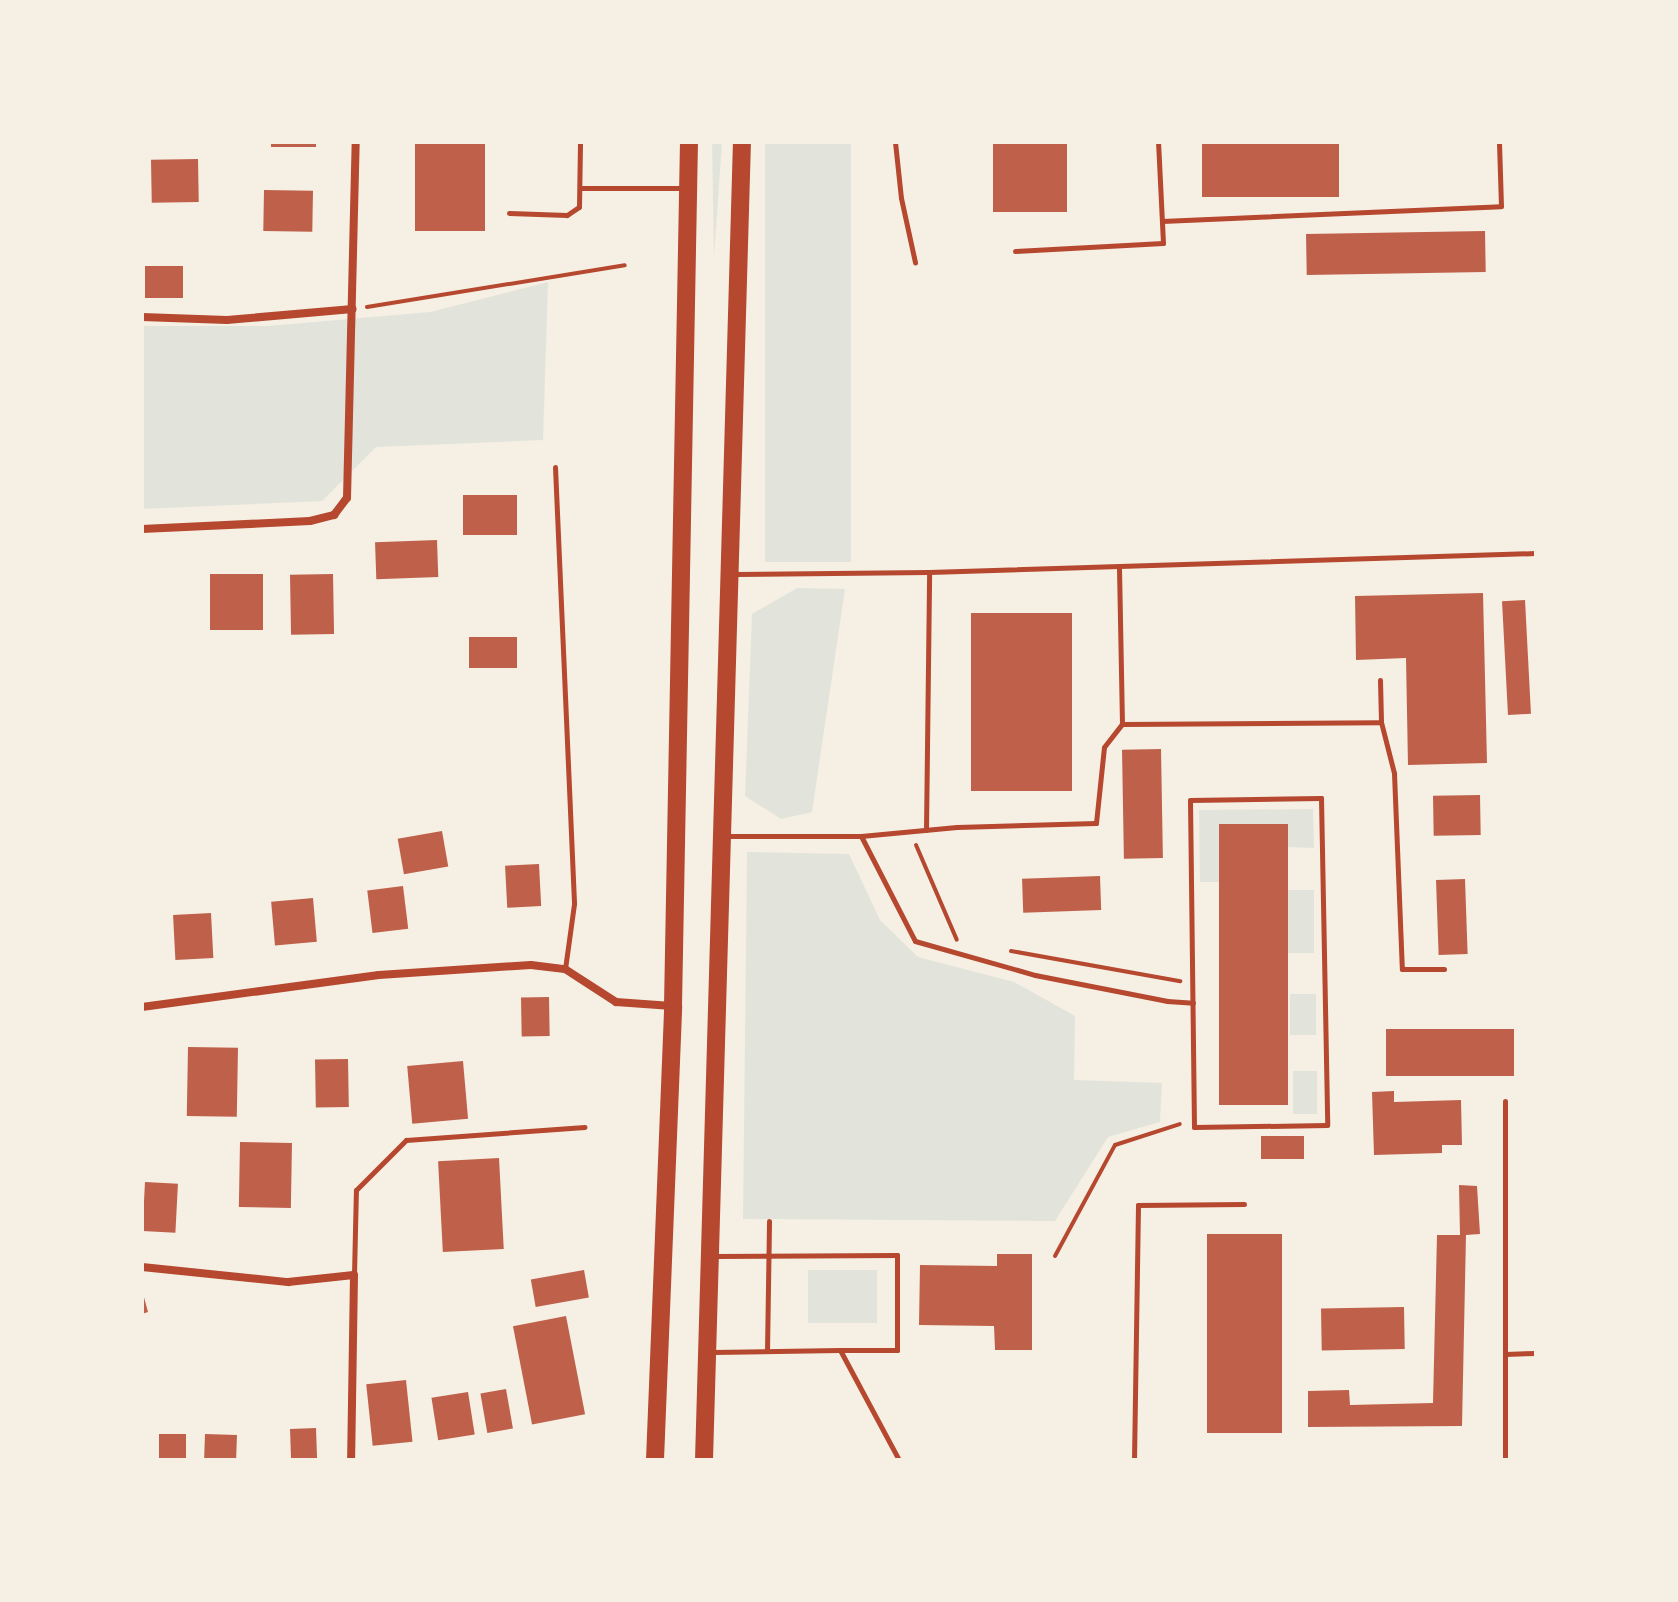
<!DOCTYPE html>
<style>
body{margin:0}
#map{position:relative;width:1678px;height:1602px;overflow:hidden;background:#f6efe4;font-family:"Alegreya Sans",sans-serif}
div>[style]{position:absolute}
[style*='--x']{left:calc(var(--x)*1px);top:calc(var(--y)*1px);width:calc(var(--w)*1px);rotate:calc(var(--a)*1deg)}
.green>*{inset:0;background:#e2e4dc;transform-origin:0 0}
.building>*{inset:0;background:#bf614a;transform-origin:0 0}
.path>*{height:4px;margin:-2px;padding:0 2px;transform-origin:2px;border-radius:2px;background:#b5482f}
.service>*{height:5px;margin:-2.5px;padding:0 2.5px;transform-origin:2.5px;border-radius:2.5px;background:#b5482f}
.minor>*{height:8px;margin:-4px;padding:0 4px;transform-origin:4px;border-radius:4px;background:#b5482f}
.primary>*{height:18px;margin:-9px;padding:0 9px;transform-origin:9px;border-radius:9px;background:#b5482f}
span{translate:-50% -50%;white-space:nowrap;text-align:center;line-height:1.15;-webkit-text-stroke:8px #f6efe4;paint-order:stroke}
.frame{position:absolute;inset:0;border:144px solid #f6efe4;pointer-events:none}
</style>
<div id="map">
<div class="green">
<div style="clip-path:polygon(712px 142px,722px 142px,714px 257px)"></div>
<div style="left:765px;top:144px;width:86px;height:418px"></div>
<div style="clip-path:polygon(548px 282px,543px 440px,376px 447px,322px 501px,142px 509px,142px 326px,268px 326px,430px 312px)"></div>
<div style="clip-path:polygon(797px 588px,845px 589px,812px 812px,781px 819px,745px 796px,752px 614px)"></div>
<div style="clip-path:polygon(1313px 809px,1314px 848px,1288px 847px,1287px 824px,1219px 824px,1219px 882px,1200px 882px,1199px 810px)"></div>
<div style="clip-path:polygon(747px 852px,849px 854px,880px 920px,918px 957px,1014px 982px,1075px 1016px,1074px 1080px,1162px 1083px,1160px 1122px,1108px 1137px,1055px 1221px,743px 1219px)"></div>
<div style="left:1288px;top:890px;width:26px;height:63px"></div>
<div style="left:1290px;top:994px;width:26px;height:41px"></div>
<div style="left:1293px;top:1071px;width:24px;height:43px"></div>
<div style="left:877px;top:1270px;width:53px;height:69px;rotate:90deg"></div>
</div>
<div class="building">
<div style="left:271px;top:142px;width:45px;height:5px"></div>
<div style="left:415px;top:142px;width:70px;height:89px"></div>
<div style="left:993px;top:142px;width:74px;height:70px"></div>
<div style="left:1202px;top:142px;width:137px;height:55px"></div>
<div style="left:198px;top:159px;width:43px;height:47px;rotate:89deg"></div>
<div style="left:264px;top:190px;width:49px;height:41px;rotate:1deg"></div>
<div style="left:1485px;top:231px;width:41px;height:179px;rotate:89deg"></div>
<div style="left:183px;top:266px;width:32px;height:38px;rotate:90deg"></div>
<div style="left:463px;top:495px;width:54px;height:40px"></div>
<div style="left:437px;top:540px;width:37px;height:62px;rotate:88deg"></div>
<div style="left:210px;top:574px;width:53px;height:56px"></div>
<div style="left:333px;top:574px;width:60px;height:43px;rotate:89deg"></div>
<div style="clip-path:polygon(1483px 593px,1487px 763px,1408px 765px,1406px 658px,1356px 660px,1355px 596px)"></div>
<div style="left:1525px;top:600px;width:114px;height:23px;rotate:87deg"></div>
<div style="left:971px;top:613px;width:101px;height:178px"></div>
<div style="left:469px;top:637px;width:48px;height:31px"></div>
<div style="left:1161px;top:749px;width:109px;height:39px;rotate:89deg"></div>
<div style="left:1480px;top:795px;width:40px;height:47px;rotate:89deg"></div>
<div style="left:1219px;top:824px;width:69px;height:281px"></div>
<div style="left:442px;top:831px;width:36px;height:45px;rotate:80deg"></div>
<div style="left:539px;top:864px;width:42px;height:34px;rotate:87deg"></div>
<div style="left:1100px;top:876px;width:34px;height:78px;rotate:88deg"></div>
<div style="left:1465px;top:879px;width:75px;height:29px;rotate:88deg"></div>
<div style="left:403px;top:886px;width:43px;height:36px;rotate:83deg"></div>
<div style="left:313px;top:898px;width:44px;height:42px;rotate:85deg"></div>
<div style="left:211px;top:913px;width:45px;height:38px;rotate:87deg"></div>
<div style="left:549px;top:997px;width:39px;height:28px;rotate:89deg"></div>
<div style="left:1386px;top:1029px;width:128px;height:47px"></div>
<div style="left:188px;top:1047px;width:50px;height:69px;rotate:1deg"></div>
<div style="left:348px;top:1059px;width:48px;height:33px;rotate:89deg"></div>
<div style="left:463px;top:1061px;width:58px;height:56px;rotate:85deg"></div>
<div style="clip-path:polygon(1394px 1091px,1394px 1102px,1461px 1100px,1462px 1145px,1442px 1145px,1442px 1153px,1374px 1155px,1372px 1092px)"></div>
<div style="left:1261px;top:1136px;width:43px;height:23px"></div>
<div style="left:240px;top:1142px;width:52px;height:65px;rotate:1deg"></div>
<div style="left:499px;top:1158px;width:91px;height:61px;rotate:87deg"></div>
<div style="left:145px;top:1182px;width:33px;height:49px;rotate:3deg"></div>
<div style="clip-path:polygon(1459px 1185px,1477px 1186px,1480px 1234px,1466px 1235px,1462px 1426px,1308px 1427px,1308px 1391px,1349px 1390px,1350px 1405px,1433px 1403px,1437px 1235px,1460px 1235px)"></div>
<div style="left:1207px;top:1234px;width:75px;height:199px"></div>
<div style="clip-path:polygon(997px 1254px,1032px 1254px,1032px 1350px,995px 1350px,994px 1326px,919px 1325px,920px 1265px,997px 1266px)"></div>
<div style="left:584px;top:1270px;width:28px;height:54px;rotate:80deg"></div>
<div style="clip-path:polygon(142px 1290px,148px 1312px,142px 1314px)"></div>
<div style="left:1404px;top:1307px;width:42px;height:83px;rotate:89deg"></div>
<div style="left:566px;top:1316px;width:100px;height:54px;rotate:79deg"></div>
<div style="left:406px;top:1380px;width:62px;height:40px;rotate:84deg"></div>
<div style="left:506px;top:1389px;width:40px;height:26px;rotate:80deg"></div>
<div style="left:468px;top:1392px;width:43px;height:37px;rotate:81deg"></div>
<div style="left:316px;top:1428px;width:32px;height:26px;rotate:88deg"></div>
<div style="left:159px;top:1434px;width:27px;height:26px"></div>
<div style="left:205px;top:1434px;width:32px;height:26px;rotate:2deg"></div>
</div>
<div class="path">
<div style="--x:367;--y:307;--w:261;--a:-9.2"></div>
<div style="--x:916;--y:845;--w:103;--a:66.7"></div>
<div style="--x:1011;--y:951;--w:172;--a:10.1"></div>
<div style="--x:1055;--y:1256;--w:126;--a:-61.6"></div>
<div style="--x:1115;--y:1145;--w:68;--a:-17.9"></div>
</div>
<div class="service">
<div style="--x:895;--y:142;--w:56;--a:83.9"></div>
<div style="--x:901;--y:198;--w:66;--a:77.7"></div>
<div style="--x:580;--y:188;--w:103;--a:0"></div>
<div style="--x:509;--y:213;--w:58;--a:2"></div>
<div style="--x:567;--y:215;--w:14;--a:-34"></div>
<div style="--x:579;--y:207;--w:65;--a:-89.1"></div>
<div style="--x:1162;--y:221;--w:339;--a:-2.5"></div>
<div style="--x:1501;--y:206;--w:64;--a:-91.8"></div>
<div style="--x:1015;--y:251;--w:148;--a:-3.1"></div>
<div style="--x:1163;--y:243;--w:101;--a:-92.8"></div>
<div style="--x:555;--y:467;--w:437;--a:87.5"></div>
<div style="--x:574;--y:904;--w:66;--a:97.9"></div>
<div style="--x:736;--y:574;--w:193;--a:-0.6"></div>
<div style="--x:929;--y:572;--w:607;--a:-1.79"></div>
<div style="--x:1380;--y:680;--w:42;--a:88.6"></div>
<div style="--x:1122;--y:724;--w:259;--a:-0.4"></div>
<div style="--x:1381;--y:722;--w:53;--a:75.7"></div>
<div style="--x:1394;--y:773;--w:196;--a:87.7"></div>
<div style="--x:1402;--y:969;--w:42;--a:0"></div>
<div style="--x:1321;--y:798;--w:327;--a:88.9"></div>
<div style="--x:1327;--y:1125;--w:133;--a:179.1"></div>
<div style="--x:1194;--y:1127;--w:327;--a:-90.7"></div>
<div style="--x:1190;--y:800;--w:131;--a:-0.9"></div>
<div style="--x:926;--y:830;--w:258;--a:-89.3"></div>
<div style="--x:725;--y:836;--w:136;--a:0"></div>
<div style="--x:861;--y:836;--w:118;--a:62.8"></div>
<div style="--x:915;--y:941;--w:125;--a:15.8"></div>
<div style="--x:1035;--y:975;--w:135;--a:11.1"></div>
<div style="--x:1167;--y:1001;--w:26;--a:4"></div>
<div style="--x:861;--y:836;--w:96;--a:-5.4"></div>
<div style="--x:957;--y:827;--w:139;--a:-1.6"></div>
<div style="--x:1096;--y:823;--w:76;--a:-84"></div>
<div style="--x:1104;--y:747;--w:29;--a:-52"></div>
<div style="--x:1122;--y:724;--w:157;--a:-91.1"></div>
<div style="--x:1505;--y:1101;--w:359;--a:90"></div>
<div style="--x:715;--y:1256;--w:182;--a:-0.3"></div>
<div style="--x:897;--y:1255;--w:95;--a:90"></div>
<div style="--x:897;--y:1350;--w:57;--a:180"></div>
<div style="--x:840;--y:1350;--w:125;--a:61.8"></div>
<div style="--x:354;--y:1275;--w:85;--a:-88.7"></div>
<div style="--x:356;--y:1190;--w:71;--a:-45"></div>
<div style="--x:406;--y:1140;--w:179;--a:-4.2"></div>
<div style="--x:767;--y:1351;--w:130;--a:-89.1"></div>
<div style="--x:713;--y:1352;--w:127;--a:-0.9"></div>
<div style="--x:1505;--y:1354;--w:31;--a:-2"></div>
<div style="--x:1134;--y:1460;--w:255;--a:-89.1"></div>
<div style="--x:1138;--y:1205;--w:106;--a:-0.5"></div>
</div>
<div class="minor">
<div style="--x:142;--y:317;--w:85;--a:2"></div>
<div style="--x:227;--y:320;--w:126;--a:-5"></div>
<div style="--x:142;--y:529;--w:168;--a:-2.7"></div>
<div style="--x:310;--y:521;--w:25;--a:-14"></div>
<div style="--x:334;--y:515;--w:21;--a:-53"></div>
<div style="--x:347;--y:498;--w:356;--a:-88.6"></div>
<div style="--x:142;--y:1007;--w:239;--a:-7.7"></div>
<div style="--x:379;--y:975;--w:152;--a:-3.8"></div>
<div style="--x:531;--y:965;--w:34;--a:7"></div>
<div style="--x:565;--y:969;--w:61;--a:32.9"></div>
<div style="--x:616;--y:1002;--w:56;--a:4.1"></div>
<div style="--x:142;--y:1267;--w:147;--a:5.9"></div>
<div style="--x:288;--y:1282;--w:66;--a:-6.1"></div>
<div style="--x:354;--y:1275;--w:185;--a:90.9"></div>
</div>
<div class="primary">
<div style="--x:655;--y:1460;--w:454;--a:-87.7"></div>
<div style="--x:673;--y:1006;--w:864;--a:-88.94"></div>
<div style="--x:704;--y:1460;--w:1319;--a:-88.35"></div>
</div>
<div class="frame"></div>
</div>
